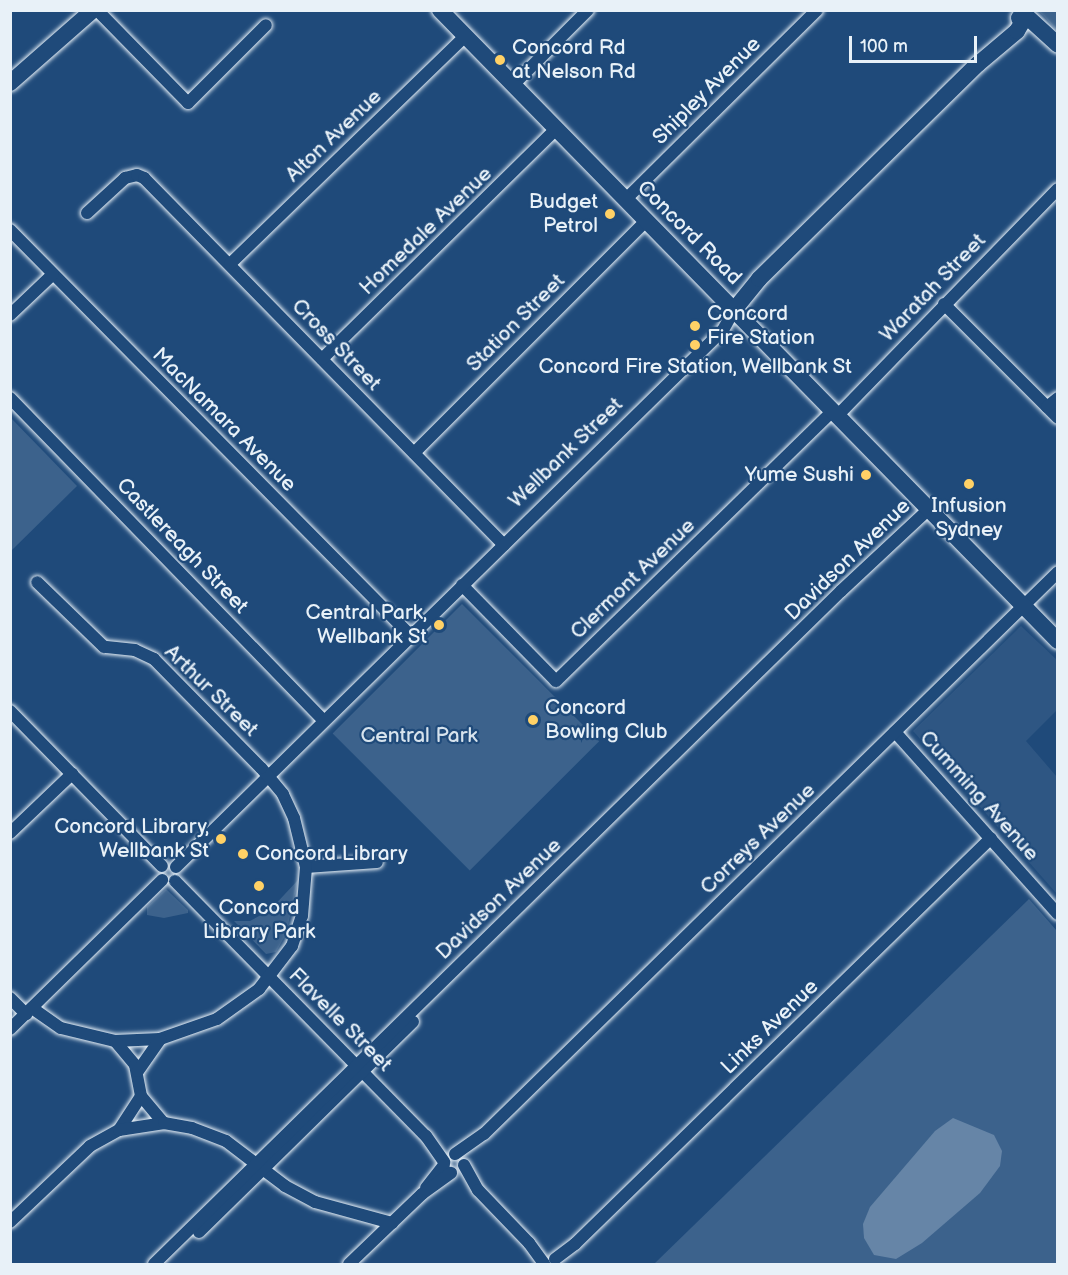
<!DOCTYPE html>
<style>
body{margin:0}
#map{position:relative;width:1068px;height:1275px;overflow:hidden;background:#1f4a7a;font-family:"Balsamiq Sans",sans-serif}
div>[style]{position:absolute}
[style*='--x']{left:calc(var(--x)*1px);top:calc(var(--y)*1px);width:calc(var(--w)*1px);rotate:calc(var(--a)*1deg)}
.built>*{inset:0;background:#2e5683}
.green>*{inset:0;background:#3c628c;transform-origin:0 0}
.water>*{inset:0;background:#6685a7}
.roads{filter:drop-shadow(0 0 2px #e8f1f8) drop-shadow(0 0 2px #e8f1f8)}
.minor>*{height:12px;margin:-6px;padding:0 6px;transform-origin:6px;border-radius:6px;background:#1f4a7a}
.major>*{height:16px;margin:-8px;padding:0 8px;transform-origin:8px;border-radius:8px;background:#1f4a7a}
.dots>*{width:16px;height:16px;translate:-50% -50%;box-sizing:border-box;border:3px solid #1f4a7a;border-radius:50%}
span{translate:-50% -50%;white-space:nowrap;text-align:center;line-height:1.15;-webkit-text-stroke:4.5px #1f4a7a;paint-order:stroke}
.poi-label{font-size:21px;color:#e8f1f8}
.left{translate:0 -50%;text-align:left}
.right{translate:-100% -50%;text-align:right}
.street-label{font-size:21px;color:#e8f1f8}
.park-label{font-size:21px;color:#d7e3ed}
.frame{position:absolute;inset:0;border:12px solid #e8f1f8;pointer-events:none}
.scale{position:absolute;left:849px;top:36px;width:128px;height:27px;box-sizing:border-box;border:3px solid #e8f1f8;border-top:0;padding-left:8px;font-size:18px;line-height:21px;white-space:nowrap;color:#e8f1f8;-webkit-text-stroke:4px #1f4a7a;paint-order:stroke}
</style>
<div id="map">
<div class="built">
<div style="clip-path:polygon(1021px 626px,1057px 660px,1057px 710px,1026px 741px,1057px 777px,1057px 894px,913px 731px)"></div>
</div>
<div class="green">
<div style="clip-path:polygon(1038px 11px,1057px 11px,1057px 31px,1044px 16px)"></div>
<div style="clip-path:polygon(11px 418px,77px 486px,11px 551px)"></div>
<div style="left:462px;top:604px;width:194px;height:183px;rotate:45deg"></div>
<div style="clip-path:polygon(298px 880px,286px 934px,276px 952px,266px 954px,234px 921px,250px 921px,270px 910px)"></div>
<div style="clip-path:polygon(166px 889px,188px 910px,188px 913px,164px 918px,147px 915px,147px 907px)"></div>
<div style="clip-path:polygon(1029px 899px,1057px 931px,1057px 1264px,654px 1264px)"></div>
</div>
<div class="water">
<div style="clip-path:polygon(953px 1118px,994px 1135px,1002px 1151px,1000px 1166px,980px 1193px,922px 1243px,896px 1259px,874px 1255px,864px 1238px,863px 1224px,870px 1207px,935px 1131px)"></div>
</div>
<div class="roads">
<div class="minor">
<div style="--x:97;--y:10;--w:130;--a:45.6"></div>
<div style="--x:188;--y:103;--w:110;--a:-45"></div>
<div style="--x:513;--y:85;--w:106;--a:-45"></div>
<div style="--x:625;--y:200;--w:270;--a:-44.7"></div>
<div style="--x:87;--y:213;--w:52;--a:-42.6"></div>
<div style="--x:125;--y:178;--w:12;--a:-14"></div>
<div style="--x:137;--y:175;--w:8;--a:23"></div>
<div style="--x:144;--y:178;--w:514;--a:45.55"></div>
<div style="--x:10;--y:230;--w:571;--a:45.35"></div>
<div style="--x:230;--y:264;--w:327;--a:-44.1"></div>
<div style="--x:944;--y:304;--w:161;--a:45"></div>
<div style="--x:10;--y:315;--w:59;--a:-43.6"></div>
<div style="--x:322;--y:359;--w:328;--a:-44.5"></div>
<div style="--x:10;--y:398;--w:450;--a:45.8"></div>
<div style="--x:1047;--y:407;--w:14;--a:-39"></div>
<div style="--x:838;--y:415;--w:315;--a:-45.8"></div>
<div style="--x:414;--y:453;--w:328;--a:-45"></div>
<div style="--x:462;--y:585;--w:134;--a:45.6"></div>
<div style="--x:556;--y:681;--w:387;--a:-44.3"></div>
<div style="--x:10;--y:711;--w:217;--a:45.6"></div>
<div style="--x:895;--y:732;--w:244;--a:48.2"></div>
<div style="--x:10;--y:833;--w:86;--a:-43.6"></div>
<div style="--x:176;--y:867;--w:767;--a:-44.47"></div>
<div style="--x:723;--y:330;--w:23;--a:-61"></div>
<div style="--x:306;--y:867;--w:71;--a:-4"></div>
<div style="--x:175;--y:881;--w:358;--a:45.5"></div>
<div style="--x:426;--y:1136;--w:32;--a:55"></div>
<div style="--x:10;--y:998;--w:23;--a:45"></div>
<div style="--x:32;--y:1008;--w:35;--a:35"></div>
<div style="--x:61;--y:1028;--w:56;--a:13.5"></div>
<div style="--x:115;--y:1041;--w:45;--a:-2.5"></div>
<div style="--x:160;--y:1039;--w:60;--a:-19.3"></div>
<div style="--x:217;--y:1019;--w:52;--a:-35.5"></div>
<div style="--x:259;--y:989;--w:54;--a:-52.5"></div>
<div style="--x:292;--y:946;--w:32;--a:-72"></div>
<div style="--x:302;--y:916;--w:49;--a:-85.3"></div>
<div style="--x:306;--y:867;--w:50;--a:-103.8"></div>
<div style="--x:294;--y:818;--w:26;--a:-115"></div>
<div style="--x:283;--y:794;--w:34;--a:-130"></div>
<div style="--x:261;--y:768;--w:153;--a:-134.5"></div>
<div style="--x:154;--y:659;--w:21;--a:-155"></div>
<div style="--x:135;--y:650;--w:31;--a:-174"></div>
<div style="--x:104;--y:647;--w:93;--a:-135.9"></div>
<div style="--x:10;--y:1029;--w:213;--a:-44.4"></div>
<div style="--x:115;--y:1041;--w:31;--a:50"></div>
<div style="--x:135;--y:1065;--w:32;--a:79"></div>
<div style="--x:138;--y:1071;--w:39;--a:-55"></div>
<div style="--x:119;--y:1130;--w:40;--a:-57.1"></div>
<div style="--x:141;--y:1096;--w:35;--a:50"></div>
<div style="--x:455;--y:1154;--w:35;--a:-35"></div>
<div style="--x:484;--y:1134;--w:803;--a:-44.39"></div>
<div style="--x:464;--y:1165;--w:29;--a:61"></div>
<div style="--x:478;--y:1190;--w:74;--a:46.1"></div>
<div style="--x:529;--y:1243;--w:26;--a:54"></div>
<div style="--x:426;--y:1188;--w:29;--a:-52"></div>
<div style="--x:10;--y:1222;--w:110;--a:-43.5"></div>
<div style="--x:90;--y:1146;--w:33;--a:-29"></div>
<div style="--x:119;--y:1130;--w:46;--a:-8.8"></div>
<div style="--x:164;--y:1123;--w:28;--a:10"></div>
<div style="--x:192;--y:1128;--w:36;--a:21"></div>
<div style="--x:226;--y:1141;--w:74;--a:37.3"></div>
<div style="--x:285;--y:1186;--w:34;--a:28"></div>
<div style="--x:315;--y:1202;--w:80;--a:15.3"></div>
<div style="--x:199;--y:1232;--w:300;--a:-44.5"></div>
<div style="--x:555;--y:1259;--w:25;--a:-37"></div>
<div style="--x:575;--y:1244;--w:581;--a:-44.3"></div>
<div style="--x:154;--y:1264;--w:962;--a:-44.41"></div>
<div style="--x:841;--y:591;--w:120;--a:-43"></div>
<div style="--x:349;--y:1264;--w:101;--a:-43.8"></div>
<div style="--x:422;--y:1194;--w:36;--a:-36"></div>
</div>
<div class="major">
<div style="--x:440;--y:10;--w:883;--a:45.6"></div>
<div style="--x:1019;--y:18;--w:6;--a:-51"></div>
<div style="--x:1023;--y:13;--w:47;--a:42.4"></div>
<div style="--x:10;--y:83;--w:111;--a:-41.3"></div>
<div style="--x:734;--y:310;--w:40;--a:-51"></div>
<div style="--x:759;--y:279;--w:307;--a:-44.5"></div>
<div style="--x:978;--y:64;--w:51;--a:-40.2"></div>
<div style="--x:1017;--y:31;--w:17;--a:-59"></div>
</div>
</div>
<div class="dots">
<div style="left:500px;top:60px;background:#ffd166"></div>
<div style="left:610px;top:214px;background:#ffd166"></div>
<div style="left:695px;top:326px;background:#ffd166"></div>
<div style="left:695px;top:345px;background:#ffd166"></div>
<div style="left:866px;top:475px;background:#ffd166"></div>
<div style="left:969px;top:484px;background:#ffd166"></div>
<div style="left:439px;top:625px;background:#ffd166"></div>
<div style="left:533px;top:720px;background:#ffd166"></div>
<div style="left:221px;top:839px;background:#ffd166"></div>
<div style="left:243px;top:854px;background:#ffd166"></div>
<div style="left:259px;top:886px;background:#ffd166"></div>
</div>
<div class="poi-label">
<span class="left" style="left:512px;top:60px">Concord Rd<br>at Nelson Rd</span>
<span class="right" style="left:598px;top:214px">Budget<br>Petrol</span>
<span class="left" style="left:707px;top:326px">Concord<br>Fire Station</span>
<span style="left:695px;top:367px">Concord Fire Station, Wellbank St</span>
<span class="right" style="left:854px;top:475px">Yume Sushi</span>
<span style="left:969px;top:518px">Infusion<br>Sydney</span>
<span class="right" style="left:427px;top:625px">Central Park,<br>Wellbank St</span>
<span class="left" style="left:545px;top:720px">Concord<br>Bowling Club</span>
<span class="right" style="left:209px;top:839px">Concord Library,<br>Wellbank St</span>
<span class="left" style="left:255px;top:854px">Concord Library</span>
<span style="left:259px;top:920px">Concord<br>Library Park</span>
</div>
<div class="street-label">
<span style="left:707px;top:91px;rotate:-45deg">Shipley Avenue</span>
<span style="left:334px;top:136px;rotate:-44deg">Alton Avenue</span>
<span style="left:426px;top:231px;rotate:-44deg">Homedale Avenue</span>
<span style="left:689px;top:233px;rotate:45deg">Concord Road</span>
<span style="left:933px;top:288px;rotate:-46deg">Waratah Street</span>
<span style="left:516px;top:323px;rotate:-45deg">Station Street</span>
<span style="left:336px;top:345px;rotate:46deg">Cross Street</span>
<span style="left:224px;top:420px;rotate:45deg">MacNamara Avenue</span>
<span style="left:566px;top:453px;rotate:-44deg">Wellbank Street</span>
<span style="left:182px;top:546px;rotate:46deg">Castlereagh Street</span>
<span style="left:848px;top:560px;rotate:-44deg">Davidson Avenue</span>
<span style="left:633px;top:579px;rotate:-44deg">Clermont Avenue</span>
<span style="left:211px;top:691px;rotate:44deg">Arthur Street</span>
<span style="left:979px;top:796px;rotate:48deg">Cumming Avenue</span>
<span style="left:758px;top:839px;rotate:-44deg">Correys Avenue</span>
<span style="left:499px;top:899px;rotate:-44deg">Davidson Avenue</span>
<span style="left:340px;top:1020px;rotate:45deg">Flavelle Street</span>
<span style="left:770px;top:1027px;rotate:-44deg">Links Avenue</span>
</div>
<div class="park-label">
<span style="left:419px;top:736px">Central Park</span>
</div>
<div class="frame"></div>
<div class="scale">100 m</div>
</div>
